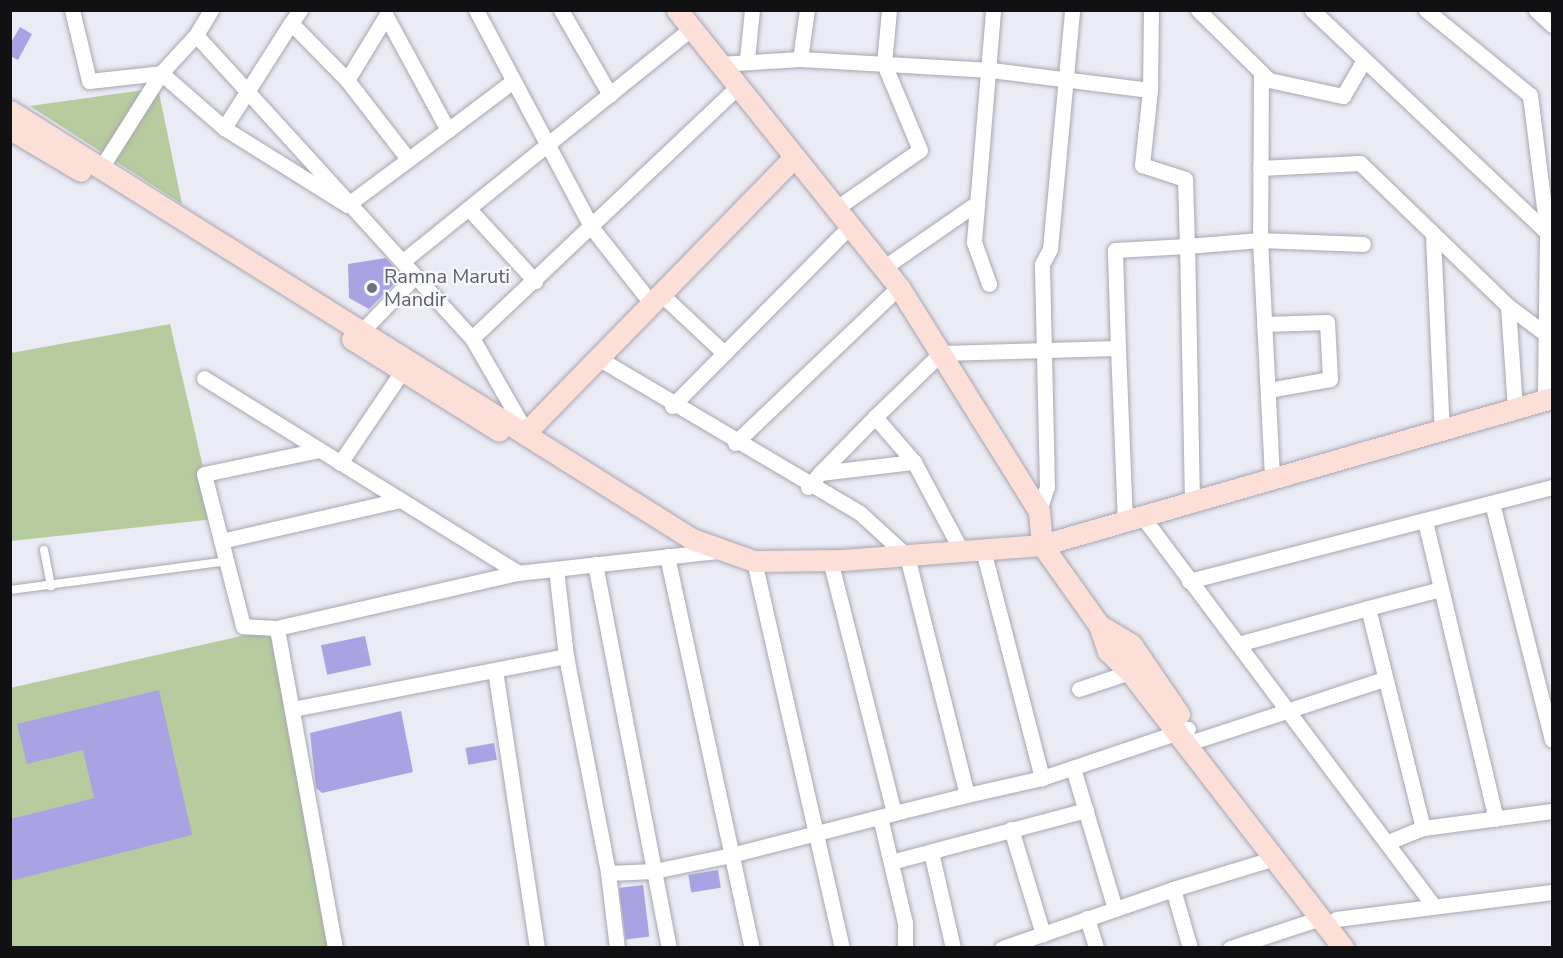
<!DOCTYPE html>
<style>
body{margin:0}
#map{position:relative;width:1563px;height:958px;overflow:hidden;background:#ebebf6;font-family:"Nunito Sans",sans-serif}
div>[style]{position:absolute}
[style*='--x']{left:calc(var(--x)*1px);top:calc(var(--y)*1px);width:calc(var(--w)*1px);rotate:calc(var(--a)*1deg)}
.green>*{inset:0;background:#b6cc9e}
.building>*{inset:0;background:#a9a3e4;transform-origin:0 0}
.roads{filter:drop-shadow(0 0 2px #a7a6b1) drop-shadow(0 0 2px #a7a6b1)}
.lane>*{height:8px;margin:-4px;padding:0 4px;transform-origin:4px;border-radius:4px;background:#fff}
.street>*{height:15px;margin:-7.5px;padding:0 7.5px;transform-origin:7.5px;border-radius:7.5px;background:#fff}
.secondary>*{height:21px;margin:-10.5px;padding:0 10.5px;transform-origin:10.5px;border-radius:10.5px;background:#fce0d7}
.dots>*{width:16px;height:16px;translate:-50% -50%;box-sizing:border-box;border:3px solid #f9f9fd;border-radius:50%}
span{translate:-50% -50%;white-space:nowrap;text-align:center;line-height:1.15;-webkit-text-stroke:4.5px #f9f9fd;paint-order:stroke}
.worship-label{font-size:20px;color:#5b616d}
.left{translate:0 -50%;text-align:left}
.frame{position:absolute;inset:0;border:12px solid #111114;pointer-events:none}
</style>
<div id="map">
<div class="green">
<div style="clip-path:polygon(158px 88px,182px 204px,30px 106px)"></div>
<div style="clip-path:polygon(170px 324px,215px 519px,11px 541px,11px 353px)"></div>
<div style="clip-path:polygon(277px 628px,341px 947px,11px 947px,10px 688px)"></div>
</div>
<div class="building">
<div style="clip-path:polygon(20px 27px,32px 34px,18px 60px,10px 56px,10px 44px)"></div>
<div style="clip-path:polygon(386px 258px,402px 276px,369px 309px,349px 298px,348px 264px)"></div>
<div style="left:365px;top:636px;width:30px;height:45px;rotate:78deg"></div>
<div style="clip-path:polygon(159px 690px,192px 835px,10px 881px,10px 819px,94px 798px,83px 750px,27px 764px,17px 724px)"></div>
<div style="clip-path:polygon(401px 711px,413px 772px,322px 793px,316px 788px,310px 733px)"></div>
<div style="left:494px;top:743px;width:17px;height:29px;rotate:80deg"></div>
<div style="left:718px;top:870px;width:18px;height:30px;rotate:81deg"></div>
<div style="left:643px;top:885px;width:52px;height:24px;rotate:83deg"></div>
</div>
<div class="roads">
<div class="lane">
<div style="--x:44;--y:550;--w:37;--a:79"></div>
<div style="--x:10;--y:590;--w:218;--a:-7.6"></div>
</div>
<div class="street">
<div style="--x:72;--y:10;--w:73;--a:76.5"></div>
<div style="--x:89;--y:81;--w:72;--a:-6.3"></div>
<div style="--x:161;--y:73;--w:52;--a:-47.4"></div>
<div style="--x:196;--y:35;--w:410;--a:47.7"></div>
<div style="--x:472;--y:338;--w:108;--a:60.1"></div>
<div style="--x:476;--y:10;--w:247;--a:62"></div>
<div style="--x:592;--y:228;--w:95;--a:51.8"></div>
<div style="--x:561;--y:10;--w:98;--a:60"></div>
<div style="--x:1198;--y:10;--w:100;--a:44.6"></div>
<div style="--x:1269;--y:80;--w:76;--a:12.2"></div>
<div style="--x:1343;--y:96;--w:42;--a:-59.7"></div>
<div style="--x:1312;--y:10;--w:323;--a:43.4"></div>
<div style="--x:1426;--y:10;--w:134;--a:39.3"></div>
<div style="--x:1530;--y:95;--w:138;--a:82.9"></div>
<div style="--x:1547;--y:232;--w:169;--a:90.7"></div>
<div style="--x:1536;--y:10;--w:22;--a:43"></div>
<div style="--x:291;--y:23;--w:16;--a:-55"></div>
<div style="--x:196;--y:35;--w:29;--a:-59"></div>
<div style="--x:747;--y:59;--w:49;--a:-84.2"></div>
<div style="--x:800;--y:59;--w:49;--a:-81.9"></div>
<div style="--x:719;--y:64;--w:81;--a:-3.5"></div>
<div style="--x:800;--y:59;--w:191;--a:3.3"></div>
<div style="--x:991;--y:70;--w:160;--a:7.2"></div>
<div style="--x:1150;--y:90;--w:80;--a:-89.3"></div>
<div style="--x:1261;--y:72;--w:168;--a:90.3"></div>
<div style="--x:1260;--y:240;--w:239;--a:87.1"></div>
<div style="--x:347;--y:80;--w:100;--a:52.3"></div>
<div style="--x:224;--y:128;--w:145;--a:32"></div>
<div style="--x:347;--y:205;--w:126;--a:-36.6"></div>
<div style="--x:101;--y:168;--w:112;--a:-57.7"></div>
<div style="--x:161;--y:73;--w:84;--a:41.1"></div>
<div style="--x:224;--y:128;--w:125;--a:-57.5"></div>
<div style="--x:291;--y:23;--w:80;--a:45.5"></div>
<div style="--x:347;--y:80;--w:75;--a:-58.6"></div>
<div style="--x:386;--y:16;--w:130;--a:61.5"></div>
<div style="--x:448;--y:130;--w:81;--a:-37"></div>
<div style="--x:1260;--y:168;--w:100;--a:-2.9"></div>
<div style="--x:1360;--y:163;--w:206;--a:44"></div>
<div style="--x:1508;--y:306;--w:104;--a:86.1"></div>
<div style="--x:469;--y:209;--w:98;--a:47.5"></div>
<div style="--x:835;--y:209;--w:103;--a:-34.8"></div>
<div style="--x:920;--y:150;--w:93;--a:-112.7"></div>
<div style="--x:884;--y:64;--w:54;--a:-84.7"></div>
<div style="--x:1433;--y:236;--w:195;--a:87.4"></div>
<div style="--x:403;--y:261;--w:370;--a:-38.9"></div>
<div style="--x:883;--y:268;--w:114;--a:-34.7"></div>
<div style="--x:989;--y:284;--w:45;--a:-109.7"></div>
<div style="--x:974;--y:242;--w:233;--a:-85.3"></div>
<div style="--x:661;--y:294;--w:86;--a:43.1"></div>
<div style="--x:1508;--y:306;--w:49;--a:36.6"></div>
<div style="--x:1264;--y:324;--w:63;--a:-1.8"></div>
<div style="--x:1327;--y:322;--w:57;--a:87"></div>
<div style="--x:1330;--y:379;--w:63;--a:169.9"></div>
<div style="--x:363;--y:330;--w:74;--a:-46.1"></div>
<div style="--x:472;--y:338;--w:365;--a:-43.4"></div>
<div style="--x:1118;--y:348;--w:173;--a:87.7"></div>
<div style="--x:598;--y:358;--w:304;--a:30.6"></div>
<div style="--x:860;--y:513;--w:64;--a:42.5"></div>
<div style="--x:907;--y:556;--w:246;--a:75.9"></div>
<div style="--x:967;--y:795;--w:75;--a:166.1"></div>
<div style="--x:204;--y:378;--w:370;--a:31.8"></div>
<div style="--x:518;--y:573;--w:200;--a:-6.3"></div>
<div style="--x:672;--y:406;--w:252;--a:-45.3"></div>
<div style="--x:735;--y:443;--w:226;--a:-43.6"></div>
<div style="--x:914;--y:462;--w:102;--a:61.9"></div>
<div style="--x:340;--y:463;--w:109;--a:-55.9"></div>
<div style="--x:820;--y:473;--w:78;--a:-45.5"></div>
<div style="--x:808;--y:487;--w:18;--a:-49"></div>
<div style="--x:820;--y:473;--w:95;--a:-6.7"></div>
<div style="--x:914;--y:462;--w:60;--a:-130.9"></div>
<div style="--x:875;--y:417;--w:92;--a:-44.1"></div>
<div style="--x:941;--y:353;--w:177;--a:-1.6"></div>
<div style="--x:1118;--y:348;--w:98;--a:-91.8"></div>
<div style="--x:1115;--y:250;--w:72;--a:-3.2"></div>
<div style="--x:1187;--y:246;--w:67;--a:-91.7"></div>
<div style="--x:1185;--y:179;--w:45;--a:-162"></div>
<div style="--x:1142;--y:165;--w:75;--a:-83.9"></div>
<div style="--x:1192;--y:502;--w:256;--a:-91.1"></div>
<div style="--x:1187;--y:246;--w:73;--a:-4.7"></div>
<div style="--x:1260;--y:240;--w:103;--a:2.2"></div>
<div style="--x:1492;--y:503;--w:244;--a:75.8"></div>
<div style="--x:1039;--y:511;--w:25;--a:-72"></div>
<div style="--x:1047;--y:487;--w:223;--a:-91.3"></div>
<div style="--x:1042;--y:264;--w:17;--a:-62"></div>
<div style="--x:1050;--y:249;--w:240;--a:-84.7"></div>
<div style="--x:1142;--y:516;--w:486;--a:53.2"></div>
<div style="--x:1425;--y:521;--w:306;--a:76.6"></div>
<div style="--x:221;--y:541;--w:184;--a:-12.9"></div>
<div style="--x:983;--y:550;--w:236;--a:75.5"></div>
<div style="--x:1042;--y:778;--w:154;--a:-18.6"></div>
<div style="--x:667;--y:556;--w:401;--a:77.8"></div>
<div style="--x:754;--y:561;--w:397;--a:77.2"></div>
<div style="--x:595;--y:564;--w:391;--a:79.1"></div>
<div style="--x:556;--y:569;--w:88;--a:83.4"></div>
<div style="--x:1189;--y:581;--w:375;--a:-14.5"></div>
<div style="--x:1368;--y:608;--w:75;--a:-14.6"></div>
<div style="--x:277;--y:628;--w:34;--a:-177"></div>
<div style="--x:243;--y:626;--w:157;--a:-104.4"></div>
<div style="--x:204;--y:474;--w:117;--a:-11.8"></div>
<div style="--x:1238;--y:644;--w:135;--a:-15.5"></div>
<div style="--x:1368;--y:608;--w:227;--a:76"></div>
<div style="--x:495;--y:670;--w:281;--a:81.4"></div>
<div style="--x:1079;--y:689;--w:54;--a:-18.4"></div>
<div style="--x:293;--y:709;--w:278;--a:-11"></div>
<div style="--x:566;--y:656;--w:221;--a:79"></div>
<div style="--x:608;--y:873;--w:76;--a:83.2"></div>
<div style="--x:1186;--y:744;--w:208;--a:-18.2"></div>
<div style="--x:1073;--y:768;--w:147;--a:73.4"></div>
<div style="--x:967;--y:795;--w:77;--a:-12.8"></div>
<div style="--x:880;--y:817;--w:109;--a:76.7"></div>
<div style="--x:905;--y:923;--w:25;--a:90"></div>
<div style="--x:1011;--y:829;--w:110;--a:73.1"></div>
<div style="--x:1388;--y:842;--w:38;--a:-22"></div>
<div style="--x:1423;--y:828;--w:130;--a:-7.5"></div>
<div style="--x:931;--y:852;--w:98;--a:77.1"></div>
<div style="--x:891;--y:862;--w:202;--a:-14.9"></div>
<div style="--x:608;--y:873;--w:46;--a:-2.5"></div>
<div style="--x:654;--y:871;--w:79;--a:-11.7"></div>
<div style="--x:731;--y:855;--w:168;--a:-14.4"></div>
<div style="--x:894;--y:813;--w:261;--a:-104.2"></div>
<div style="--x:1087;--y:918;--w:31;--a:73"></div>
<div style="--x:1336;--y:919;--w:218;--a:-7.1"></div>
<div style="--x:335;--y:948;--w:325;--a:-100.3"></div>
<div style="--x:277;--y:628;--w:247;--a:-12.9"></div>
<div style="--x:1002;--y:948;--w:181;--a:-19"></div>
<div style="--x:1190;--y:948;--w:61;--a:-106.1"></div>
<div style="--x:1173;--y:889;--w:107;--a:-16.9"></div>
<div style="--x:1230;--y:948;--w:95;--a:-18.4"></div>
</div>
<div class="secondary">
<div style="--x:677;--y:10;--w:355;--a:51.3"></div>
<div style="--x:899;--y:287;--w:264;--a:58"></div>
<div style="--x:1039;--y:511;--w:34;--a:85"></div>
<div style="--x:1042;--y:545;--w:98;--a:54.5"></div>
<div style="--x:1099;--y:625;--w:28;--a:71"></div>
<div style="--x:1108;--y:651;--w:30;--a:44"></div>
<div style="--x:1130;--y:672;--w:349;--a:52.3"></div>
<div style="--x:10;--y:111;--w:805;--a:32.11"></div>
<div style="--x:692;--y:539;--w:66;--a:19.5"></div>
<div style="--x:754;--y:561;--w:88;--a:-0.7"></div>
<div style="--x:842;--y:560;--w:201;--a:-4.3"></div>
<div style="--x:1042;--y:545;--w:531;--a:-16.08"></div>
<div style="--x:10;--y:129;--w:82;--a:30.6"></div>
<div style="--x:352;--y:339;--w:173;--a:32"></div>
<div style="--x:526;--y:432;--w:383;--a:-45.7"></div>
<div style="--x:1099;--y:625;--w:37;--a:31"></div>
<div style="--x:1131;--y:644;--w:85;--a:55.6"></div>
</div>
</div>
<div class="dots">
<div style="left:372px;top:288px;background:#6b7280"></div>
</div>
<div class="worship-label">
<span class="left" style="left:384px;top:288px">Ramna Maruti<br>Mandir</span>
</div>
<div class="frame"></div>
</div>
